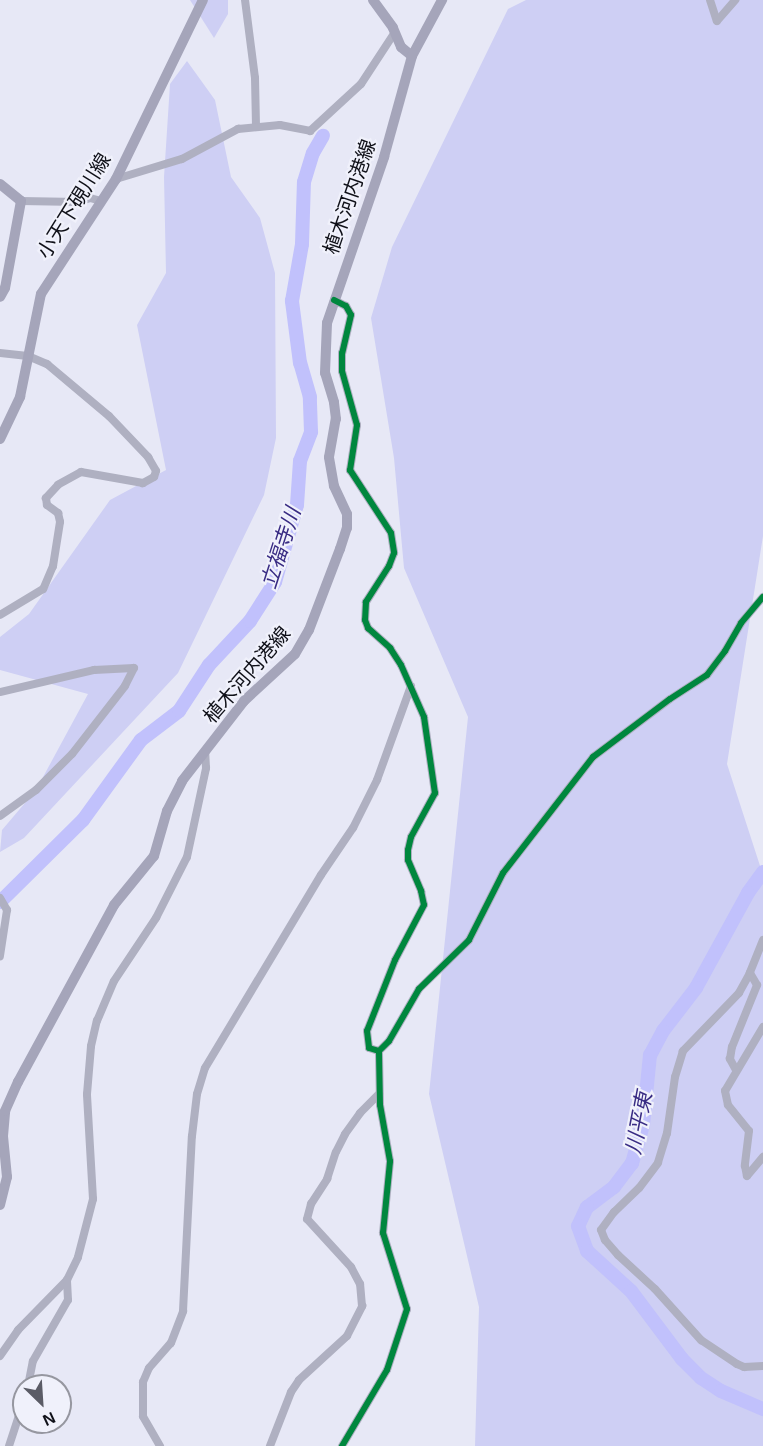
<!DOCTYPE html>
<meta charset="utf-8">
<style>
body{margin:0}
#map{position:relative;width:763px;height:1446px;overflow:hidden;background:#e7e8f6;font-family:Arial,"Noto Sans JP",sans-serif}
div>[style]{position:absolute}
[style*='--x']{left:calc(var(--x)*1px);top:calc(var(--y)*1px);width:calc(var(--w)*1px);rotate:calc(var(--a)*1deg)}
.green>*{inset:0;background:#cecff4}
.river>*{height:14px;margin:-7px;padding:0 7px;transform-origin:7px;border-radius:7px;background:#c1c1fc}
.street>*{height:8px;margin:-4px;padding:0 4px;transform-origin:4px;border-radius:4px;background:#afb0c1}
.secondary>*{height:10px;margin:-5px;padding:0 5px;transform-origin:5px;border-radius:5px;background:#a5a5ba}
.cycleway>*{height:6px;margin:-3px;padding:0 3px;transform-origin:3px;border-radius:3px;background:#00873e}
span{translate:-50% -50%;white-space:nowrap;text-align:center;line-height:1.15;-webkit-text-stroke:4.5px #f0f1fb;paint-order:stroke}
.street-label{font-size:20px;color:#0f1018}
.water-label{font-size:21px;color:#392c84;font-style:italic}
.north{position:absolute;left:12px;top:1374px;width:60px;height:60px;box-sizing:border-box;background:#f0f1fb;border:2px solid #9697a0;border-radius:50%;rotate:155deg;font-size:16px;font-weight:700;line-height:24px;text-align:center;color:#0f1018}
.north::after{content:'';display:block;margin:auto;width:21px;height:27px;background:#5b5c66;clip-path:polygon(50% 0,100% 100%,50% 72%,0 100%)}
</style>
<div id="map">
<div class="green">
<div style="clip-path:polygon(190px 0,228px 0,228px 14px,214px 38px)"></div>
<div style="clip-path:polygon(526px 0,763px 0,763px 536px,727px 764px,763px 875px,763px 1446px,475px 1446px,479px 1307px,429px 1094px,468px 717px,404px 568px,394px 458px,371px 318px,392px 247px,508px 9px)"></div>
<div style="clip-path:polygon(187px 61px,215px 100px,231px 177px,260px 218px,275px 273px,276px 438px,264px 495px,178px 673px,24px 838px,0 852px,2px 830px,36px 790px,88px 694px,0 670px,0 637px,29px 614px,110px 500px,166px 470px,137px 325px,166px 273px,164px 177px,170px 84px)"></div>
</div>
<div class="river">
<div style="--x:763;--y:872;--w:26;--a:126"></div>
<div style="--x:748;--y:893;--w:108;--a:118.7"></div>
<div style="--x:696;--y:988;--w:54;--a:127.5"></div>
<div style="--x:663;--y:1031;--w:27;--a:118"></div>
<div style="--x:650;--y:1055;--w:70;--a:95.7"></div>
<div style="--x:643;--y:1125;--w:40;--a:106"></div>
<div style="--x:632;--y:1163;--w:30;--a:127"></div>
<div style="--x:614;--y:1187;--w:34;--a:143"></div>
<div style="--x:587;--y:1207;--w:21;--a:115"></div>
<div style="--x:578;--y:1226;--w:27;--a:70"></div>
<div style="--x:587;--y:1251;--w:59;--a:42.3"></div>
<div style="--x:631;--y:1291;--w:85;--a:53.1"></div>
<div style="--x:682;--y:1359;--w:27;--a:45"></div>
<div style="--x:701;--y:1378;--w:24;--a:33"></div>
<div style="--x:721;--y:1391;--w:46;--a:23.2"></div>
<div style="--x:0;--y:902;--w:117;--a:-44.7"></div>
<div style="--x:83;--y:820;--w:99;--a:-54.1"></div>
<div style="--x:141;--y:740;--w:48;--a:-37.3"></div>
<div style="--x:179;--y:711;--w:55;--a:-56.9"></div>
<div style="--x:209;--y:665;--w:60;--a:-47"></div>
<div style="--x:250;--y:621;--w:46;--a:-57.3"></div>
<div style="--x:275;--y:582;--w:80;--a:-74.1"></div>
<div style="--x:297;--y:505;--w:44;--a:-86.1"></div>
<div style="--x:300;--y:461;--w:31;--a:-69"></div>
<div style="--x:311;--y:432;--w:35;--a:-92"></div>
<div style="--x:310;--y:397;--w:35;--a:-106"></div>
<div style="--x:300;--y:363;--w:63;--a:-97.4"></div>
<div style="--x:292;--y:301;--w:58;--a:-80"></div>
<div style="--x:302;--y:244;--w:62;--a:-88.2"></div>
<div style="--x:304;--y:182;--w:30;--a:-73"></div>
<div style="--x:313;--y:153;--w:20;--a:-60"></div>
</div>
<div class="street">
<div style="--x:245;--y:0;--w:79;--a:82.7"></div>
<div style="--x:255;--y:78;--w:49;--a:88.8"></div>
<div style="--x:710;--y:0;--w:22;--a:72"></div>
<div style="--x:717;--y:21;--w:28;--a:-49"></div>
<div style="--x:116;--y:179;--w:69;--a:-16.9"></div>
<div style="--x:182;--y:159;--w:64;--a:-28.2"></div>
<div style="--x:238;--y:129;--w:42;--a:-5.4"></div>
<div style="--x:280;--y:125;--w:31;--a:11"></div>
<div style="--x:310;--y:131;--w:69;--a:-42.7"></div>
<div style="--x:361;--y:84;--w:62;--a:-56.8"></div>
<div style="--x:21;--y:201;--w:57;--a:1"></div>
<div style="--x:78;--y:202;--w:13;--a:-18"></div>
<div style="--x:90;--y:198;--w:11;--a:15"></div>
<div style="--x:334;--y:300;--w:13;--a:27"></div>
<div style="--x:346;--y:306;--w:10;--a:61"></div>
<div style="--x:351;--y:315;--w:39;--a:103"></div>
<div style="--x:342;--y:353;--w:18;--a:90"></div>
<div style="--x:342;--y:371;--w:56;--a:74.5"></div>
<div style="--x:357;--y:425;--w:46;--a:98.8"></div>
<div style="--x:350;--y:470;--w:75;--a:56.9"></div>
<div style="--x:391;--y:533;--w:20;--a:81"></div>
<div style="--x:394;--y:553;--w:14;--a:111"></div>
<div style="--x:389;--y:566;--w:43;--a:122.6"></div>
<div style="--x:366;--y:602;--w:18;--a:93"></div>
<div style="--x:365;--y:620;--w:9;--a:69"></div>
<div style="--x:368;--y:628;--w:30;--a:42"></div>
<div style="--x:390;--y:648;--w:20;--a:57"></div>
<div style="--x:401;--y:665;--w:57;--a:66.1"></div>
<div style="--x:424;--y:717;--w:77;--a:81.8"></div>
<div style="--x:435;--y:793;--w:50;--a:118.6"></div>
<div style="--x:411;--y:837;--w:13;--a:103"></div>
<div style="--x:408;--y:850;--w:10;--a:90"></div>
<div style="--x:408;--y:860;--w:34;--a:67"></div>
<div style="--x:421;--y:891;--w:14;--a:78"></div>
<div style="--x:424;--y:905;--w:62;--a:117.8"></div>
<div style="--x:395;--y:960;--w:76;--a:111.5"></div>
<div style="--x:367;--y:1031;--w:17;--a:83"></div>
<div style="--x:369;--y:1048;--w:10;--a:17"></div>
<div style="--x:0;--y:353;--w:28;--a:6"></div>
<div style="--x:28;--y:356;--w:21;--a:23"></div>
<div style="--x:47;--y:364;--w:81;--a:40"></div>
<div style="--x:109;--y:416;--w:57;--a:46.4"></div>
<div style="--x:148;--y:457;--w:16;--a:60"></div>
<div style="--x:156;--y:471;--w:6;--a:108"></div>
<div style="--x:154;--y:477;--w:13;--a:151"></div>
<div style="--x:143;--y:483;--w:63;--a:-169.9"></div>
<div style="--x:81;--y:472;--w:26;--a:151"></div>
<div style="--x:58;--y:485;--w:18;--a:133"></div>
<div style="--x:46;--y:498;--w:7;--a:82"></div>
<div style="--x:47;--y:505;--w:14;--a:36"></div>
<div style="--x:58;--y:513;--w:9;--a:77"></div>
<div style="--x:60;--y:522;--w:45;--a:99"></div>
<div style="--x:53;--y:566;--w:25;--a:113"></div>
<div style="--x:43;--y:589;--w:50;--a:148.8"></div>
<div style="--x:0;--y:692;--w:97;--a:-13.2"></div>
<div style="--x:94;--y:670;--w:40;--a:-2.9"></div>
<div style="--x:134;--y:668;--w:20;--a:117"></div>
<div style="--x:125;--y:686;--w:86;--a:127.9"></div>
<div style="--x:72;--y:754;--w:51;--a:135"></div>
<div style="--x:36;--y:790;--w:44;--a:144.2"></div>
<div style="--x:0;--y:898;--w:14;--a:60"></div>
<div style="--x:7;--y:910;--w:47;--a:98.7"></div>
<div style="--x:763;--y:940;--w:35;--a:112"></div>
<div style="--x:750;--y:973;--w:23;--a:119"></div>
<div style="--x:739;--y:993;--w:81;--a:134"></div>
<div style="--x:683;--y:1051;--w:27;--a:107"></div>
<div style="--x:675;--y:1077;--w:57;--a:98.1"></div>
<div style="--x:667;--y:1133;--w:31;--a:107"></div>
<div style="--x:658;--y:1163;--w:31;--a:127"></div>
<div style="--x:639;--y:1188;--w:35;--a:136"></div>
<div style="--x:614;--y:1212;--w:22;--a:126"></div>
<div style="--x:601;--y:1230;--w:11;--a:68"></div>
<div style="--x:605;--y:1240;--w:20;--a:49"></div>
<div style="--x:618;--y:1255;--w:50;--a:42.6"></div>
<div style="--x:655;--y:1289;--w:69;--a:48"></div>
<div style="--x:701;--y:1340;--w:43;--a:33.7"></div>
<div style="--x:737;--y:1364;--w:8;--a:23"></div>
<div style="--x:744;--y:1367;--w:19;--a:-3"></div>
<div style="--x:763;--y:1027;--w:74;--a:120.7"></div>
<div style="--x:725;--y:1091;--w:14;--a:78"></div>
<div style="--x:728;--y:1105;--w:33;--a:51"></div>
<div style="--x:749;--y:1131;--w:35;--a:97"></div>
<div style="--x:745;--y:1166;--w:10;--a:79"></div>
<div style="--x:747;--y:1176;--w:25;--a:-50"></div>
<div style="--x:736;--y:1070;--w:13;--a:-119"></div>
<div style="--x:730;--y:1059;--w:12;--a:-81"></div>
<div style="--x:732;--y:1047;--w:67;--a:-68"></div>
<div style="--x:757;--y:985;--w:14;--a:-120"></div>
<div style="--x:0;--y:1356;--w:32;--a:-55"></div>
<div style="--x:18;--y:1330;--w:70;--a:-45.6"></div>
<div style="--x:67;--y:1280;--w:25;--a:-64"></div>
<div style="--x:78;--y:1257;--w:60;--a:-75.5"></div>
<div style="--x:93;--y:1199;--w:105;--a:-93.3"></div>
<div style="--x:87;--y:1094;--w:48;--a:-85.2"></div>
<div style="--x:91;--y:1046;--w:26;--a:-77"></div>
<div style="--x:97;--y:1021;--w:43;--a:-67"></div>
<div style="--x:114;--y:981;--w:76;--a:-56.3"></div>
<div style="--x:156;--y:918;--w:68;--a:-63.1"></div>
<div style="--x:187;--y:857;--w:91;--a:-77.9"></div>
<div style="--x:206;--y:768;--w:17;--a:-93"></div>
<div style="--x:28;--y:1386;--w:25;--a:-79"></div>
<div style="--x:33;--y:1361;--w:70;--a:-60.2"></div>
<div style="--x:68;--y:1300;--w:20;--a:-93"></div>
<div style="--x:9;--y:1446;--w:48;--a:-71.9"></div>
<div style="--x:160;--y:1446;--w:34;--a:-120"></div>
<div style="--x:143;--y:1416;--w:34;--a:-90"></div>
<div style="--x:143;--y:1382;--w:15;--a:-67"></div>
<div style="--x:149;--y:1368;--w:33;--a:-49"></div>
<div style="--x:171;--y:1343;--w:34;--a:-69"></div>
<div style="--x:183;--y:1311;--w:175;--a:-87.1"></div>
<div style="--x:192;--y:1136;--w:42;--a:-83.2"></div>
<div style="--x:197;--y:1094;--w:27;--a:-73"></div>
<div style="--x:205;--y:1068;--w:225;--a:-59"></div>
<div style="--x:321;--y:875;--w:57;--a:-55.8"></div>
<div style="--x:353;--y:828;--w:54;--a:-63.4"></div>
<div style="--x:377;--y:780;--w:100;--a:-70.1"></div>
<div style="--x:270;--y:1446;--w:58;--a:-68.7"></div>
<div style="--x:291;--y:1392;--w:14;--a:-56"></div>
<div style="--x:299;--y:1380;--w:65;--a:-42.5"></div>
<div style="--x:347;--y:1336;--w:34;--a:-63"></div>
<div style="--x:362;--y:1306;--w:22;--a:-95"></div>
<div style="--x:360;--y:1284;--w:19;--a:-118"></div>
<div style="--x:351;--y:1267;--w:65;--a:-132.5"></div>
<div style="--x:307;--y:1219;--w:16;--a:-75"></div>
<div style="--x:311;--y:1204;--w:30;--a:-57"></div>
<div style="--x:327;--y:1179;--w:28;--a:-72"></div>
<div style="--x:336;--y:1152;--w:20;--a:-63"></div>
<div style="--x:345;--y:1134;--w:26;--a:-54"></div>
<div style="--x:360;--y:1113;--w:27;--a:-45"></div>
<div style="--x:342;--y:1446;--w:88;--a:-59.4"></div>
<div style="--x:387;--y:1370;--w:64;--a:-71.8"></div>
<div style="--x:407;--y:1309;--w:80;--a:-107.5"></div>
<div style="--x:383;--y:1233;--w:72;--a:-84.4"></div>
<div style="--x:390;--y:1161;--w:57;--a:-100.1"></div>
<div style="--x:380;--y:1105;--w:54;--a:-91.1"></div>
<div style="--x:379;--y:1051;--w:14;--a:-45"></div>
<div style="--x:389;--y:1041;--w:60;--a:-60"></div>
<div style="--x:419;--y:989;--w:70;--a:-44.4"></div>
<div style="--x:469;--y:940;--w:75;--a:-63.1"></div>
<div style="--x:503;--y:873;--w:147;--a:-52.2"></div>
<div style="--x:593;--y:757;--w:96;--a:-37"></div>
<div style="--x:670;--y:699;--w:44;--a:-33"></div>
<div style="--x:707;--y:675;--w:30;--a:-53"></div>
<div style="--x:725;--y:651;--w:32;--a:-60"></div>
<div style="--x:741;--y:623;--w:34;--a:-50"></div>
</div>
<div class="secondary">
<div style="--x:373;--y:0;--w:34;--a:54"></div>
<div style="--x:393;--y:28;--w:21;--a:67"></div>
<div style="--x:401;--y:47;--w:14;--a:39"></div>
<div style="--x:0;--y:184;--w:27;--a:39"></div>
<div style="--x:21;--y:201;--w:88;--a:100.4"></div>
<div style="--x:5;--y:288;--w:10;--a:119"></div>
<div style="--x:0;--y:439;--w:47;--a:-64.5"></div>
<div style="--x:20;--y:397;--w:105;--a:-78.5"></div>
<div style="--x:41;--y:294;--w:137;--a:-56.9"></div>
<div style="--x:116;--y:179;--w:199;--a:-64.1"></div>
<div style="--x:0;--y:1205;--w:29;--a:-76"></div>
<div style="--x:7;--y:1177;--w:41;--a:-95.6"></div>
<div style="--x:3;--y:1136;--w:25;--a:-85"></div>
<div style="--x:5;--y:1111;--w:32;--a:-66"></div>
<div style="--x:18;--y:1082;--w:201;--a:-61.5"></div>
<div style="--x:114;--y:905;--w:63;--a:-50.8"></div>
<div style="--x:154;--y:856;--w:47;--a:-73.9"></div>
<div style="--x:167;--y:811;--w:34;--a:-63"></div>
<div style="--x:182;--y:781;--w:101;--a:-52.2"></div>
<div style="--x:244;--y:701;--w:69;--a:-42.7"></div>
<div style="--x:295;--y:654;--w:28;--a:-60"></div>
<div style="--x:309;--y:630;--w:87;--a:-69.1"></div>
<div style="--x:340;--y:549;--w:22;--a:-72"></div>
<div style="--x:347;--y:528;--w:14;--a:-90"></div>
<div style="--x:347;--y:514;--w:31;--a:-115"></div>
<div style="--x:334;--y:486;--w:29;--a:-100"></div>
<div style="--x:329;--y:457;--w:39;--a:-80"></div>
<div style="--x:336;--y:419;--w:17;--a:-97"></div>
<div style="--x:334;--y:402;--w:30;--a:-107"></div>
<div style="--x:325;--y:373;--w:50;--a:-87.7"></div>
<div style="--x:327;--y:323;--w:176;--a:-71"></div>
<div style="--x:384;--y:157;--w:105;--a:-74.5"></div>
<div style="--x:412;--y:56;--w:64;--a:-61.8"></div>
</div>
<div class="cycleway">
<div style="--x:334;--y:300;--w:13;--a:27"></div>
<div style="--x:346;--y:306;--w:10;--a:61"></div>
<div style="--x:351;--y:315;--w:39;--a:103"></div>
<div style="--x:342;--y:353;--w:18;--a:90"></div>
<div style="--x:342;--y:371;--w:56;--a:74.5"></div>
<div style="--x:357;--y:425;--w:46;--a:98.8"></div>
<div style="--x:350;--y:470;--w:75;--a:56.9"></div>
<div style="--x:391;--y:533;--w:20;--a:81"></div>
<div style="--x:394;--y:553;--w:14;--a:111"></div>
<div style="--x:389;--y:566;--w:43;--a:122.6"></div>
<div style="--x:366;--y:602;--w:18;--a:93"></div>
<div style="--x:365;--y:620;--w:9;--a:69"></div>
<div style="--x:368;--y:628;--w:30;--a:42"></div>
<div style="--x:390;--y:648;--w:20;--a:57"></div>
<div style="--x:401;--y:665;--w:57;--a:66.1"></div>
<div style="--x:424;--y:717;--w:77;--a:81.8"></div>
<div style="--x:435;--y:793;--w:50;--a:118.6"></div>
<div style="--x:411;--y:837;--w:13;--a:103"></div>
<div style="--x:408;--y:850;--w:10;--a:90"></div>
<div style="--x:408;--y:860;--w:34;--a:67"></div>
<div style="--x:421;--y:891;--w:14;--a:78"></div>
<div style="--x:424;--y:905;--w:62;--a:117.8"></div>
<div style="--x:395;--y:960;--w:76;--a:111.5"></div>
<div style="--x:367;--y:1031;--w:17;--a:83"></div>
<div style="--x:369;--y:1048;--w:10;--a:17"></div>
<div style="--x:342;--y:1446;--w:88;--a:-59.4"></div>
<div style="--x:387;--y:1370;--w:64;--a:-71.8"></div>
<div style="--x:407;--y:1309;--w:80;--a:-107.5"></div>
<div style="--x:383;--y:1233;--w:72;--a:-84.4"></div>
<div style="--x:390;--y:1161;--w:57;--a:-100.1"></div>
<div style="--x:380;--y:1105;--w:54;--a:-91.1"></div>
<div style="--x:379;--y:1051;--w:14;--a:-45"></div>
<div style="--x:389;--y:1041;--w:60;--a:-60"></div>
<div style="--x:419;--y:989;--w:70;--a:-44.4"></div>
<div style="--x:469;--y:940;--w:75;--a:-63.1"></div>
<div style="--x:503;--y:873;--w:147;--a:-52.2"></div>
<div style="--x:593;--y:757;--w:96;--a:-37"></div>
<div style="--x:670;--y:699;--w:44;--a:-33"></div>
<div style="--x:707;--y:675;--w:30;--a:-53"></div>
<div style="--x:725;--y:651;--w:32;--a:-60"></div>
<div style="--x:741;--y:623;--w:34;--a:-50"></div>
</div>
<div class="street-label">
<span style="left:350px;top:197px;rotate:-71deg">植木河内港線</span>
<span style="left:74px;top:206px;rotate:-58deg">小天下硯川線</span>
<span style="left:247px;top:675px;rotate:-49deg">植木河内港線</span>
</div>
<div class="water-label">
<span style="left:281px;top:548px;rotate:-72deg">立福寺川</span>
<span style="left:639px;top:1123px;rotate:-79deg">川平東</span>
</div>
<div class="north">N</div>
</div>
